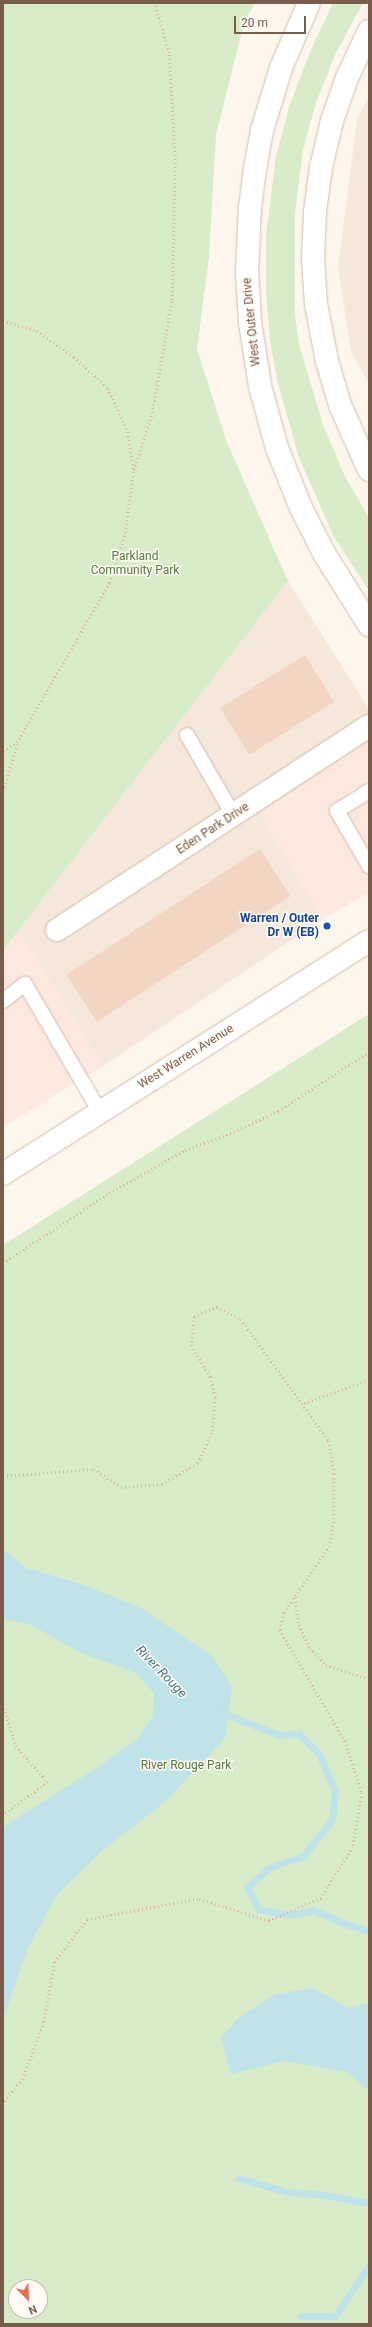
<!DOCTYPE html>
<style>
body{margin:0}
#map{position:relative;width:372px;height:2327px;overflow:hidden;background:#fdf6ec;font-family:Roboto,sans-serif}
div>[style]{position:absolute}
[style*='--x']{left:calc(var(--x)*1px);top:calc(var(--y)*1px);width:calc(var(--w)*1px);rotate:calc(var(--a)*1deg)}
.residential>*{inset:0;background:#f5e8da}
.commercial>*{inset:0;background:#fde8e0}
.green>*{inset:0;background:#d8ecc9}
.water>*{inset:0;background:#bfe3e8}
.stream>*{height:7px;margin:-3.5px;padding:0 3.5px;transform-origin:3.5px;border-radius:3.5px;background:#bfe3e8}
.building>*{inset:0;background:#f3d5c3;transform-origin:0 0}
.path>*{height:2.5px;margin-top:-1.25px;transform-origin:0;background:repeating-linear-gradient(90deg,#d9b8a5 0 1px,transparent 0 4px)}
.roads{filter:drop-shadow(0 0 1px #d1beb0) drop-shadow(0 0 1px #d1beb0)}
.lane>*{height:14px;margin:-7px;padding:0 7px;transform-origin:7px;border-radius:7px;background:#fff}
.street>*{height:22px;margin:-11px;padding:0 11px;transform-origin:11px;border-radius:11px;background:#fff}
.secondary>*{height:22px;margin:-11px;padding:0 11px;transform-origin:11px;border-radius:11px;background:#fff}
.dots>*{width:11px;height:11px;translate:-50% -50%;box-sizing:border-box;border:2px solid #fffaf3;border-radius:50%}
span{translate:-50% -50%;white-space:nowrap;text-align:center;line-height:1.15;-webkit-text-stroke:3px #fffaf3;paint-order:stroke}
.street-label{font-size:12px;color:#7a5c4d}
.park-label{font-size:12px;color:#537a41}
.transit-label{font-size:12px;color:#164399;font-weight:700}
.right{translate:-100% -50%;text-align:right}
.water-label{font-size:13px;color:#437c86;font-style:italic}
.frame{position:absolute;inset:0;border:4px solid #7a5c4d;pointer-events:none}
.north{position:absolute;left:8px;top:2279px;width:40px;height:40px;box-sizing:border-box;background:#fffaf3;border:1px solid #cabbb1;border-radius:50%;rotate:156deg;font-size:11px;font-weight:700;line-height:16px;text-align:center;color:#7a5c4d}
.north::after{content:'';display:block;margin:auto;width:14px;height:18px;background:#e76f51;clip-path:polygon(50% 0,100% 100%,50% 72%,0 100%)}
.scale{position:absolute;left:234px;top:16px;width:72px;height:18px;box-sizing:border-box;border:2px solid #7a5c4d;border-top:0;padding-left:5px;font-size:12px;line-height:14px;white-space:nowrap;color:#7a5c4d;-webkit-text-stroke:3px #fffaf3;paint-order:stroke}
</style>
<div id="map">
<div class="residential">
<div style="clip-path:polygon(369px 96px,369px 384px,351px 351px,338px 268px,357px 119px)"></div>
<div style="clip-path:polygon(288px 581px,369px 709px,369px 741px,260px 814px,323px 919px,103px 1066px,18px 930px)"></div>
</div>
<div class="commercial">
<div style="clip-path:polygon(369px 741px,369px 892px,323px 919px,260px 814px)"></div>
<div style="clip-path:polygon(18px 930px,103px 1066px,3px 1127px,3px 950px)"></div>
</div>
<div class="green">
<div style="clip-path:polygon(3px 3px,255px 3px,244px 23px,216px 135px,209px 257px,197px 349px,226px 440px,288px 581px,3px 950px)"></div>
<div style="clip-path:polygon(333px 3px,363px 3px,335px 55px,316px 103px,303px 149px,295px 214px,295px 315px,299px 344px,323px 425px,344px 474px,369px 518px,369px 591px,334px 537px,299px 458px,277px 380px,270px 340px,266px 292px,266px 236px,276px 156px,290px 104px,310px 52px)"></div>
<div style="clip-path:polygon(evenodd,369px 1014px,369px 2324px,3px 2324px,3px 1245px,369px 1014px,16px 2287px,40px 2287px,40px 2311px,16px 2311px,16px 2287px)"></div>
</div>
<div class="water">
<div style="clip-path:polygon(3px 1549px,26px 1568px,81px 1584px,141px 1608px,212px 1656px,232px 1687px,225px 1738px,166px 1801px,102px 1851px,55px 1897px,27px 1950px,3px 2019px,3px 1827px,98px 1767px,137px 1739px,153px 1716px,154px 1693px,136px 1673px,82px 1653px,29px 1624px,3px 1619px)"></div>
<div style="clip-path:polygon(313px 1988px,348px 2008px,369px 2003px,369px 2091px,347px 2072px,284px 2061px,231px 2074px,221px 2037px,242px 2015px,276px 1994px)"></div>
</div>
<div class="stream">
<div style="--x:219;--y:1712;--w:65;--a:20.7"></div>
<div style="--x:280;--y:1735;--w:19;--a:-3"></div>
<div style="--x:299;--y:1734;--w:28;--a:45"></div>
<div style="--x:319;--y:1754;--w:40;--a:66.6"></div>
<div style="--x:335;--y:1791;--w:29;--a:96"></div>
<div style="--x:332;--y:1820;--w:46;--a:128.9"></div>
<div style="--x:303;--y:1856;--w:36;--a:161"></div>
<div style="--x:269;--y:1868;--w:29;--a:139"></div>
<div style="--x:247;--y:1887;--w:25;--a:63"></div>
<div style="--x:258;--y:1909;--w:32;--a:11"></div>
<div style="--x:289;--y:1915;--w:25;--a:-11"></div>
<div style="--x:314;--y:1910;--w:35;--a:24"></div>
<div style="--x:346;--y:1924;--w:24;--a:17"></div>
<div style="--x:238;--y:2178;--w:51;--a:15.9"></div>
<div style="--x:287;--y:2192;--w:32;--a:4"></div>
<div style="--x:319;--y:2194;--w:51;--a:10.2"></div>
<div style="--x:301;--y:2316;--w:34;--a:0"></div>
<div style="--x:335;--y:2316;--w:61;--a:-56.3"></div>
</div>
<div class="building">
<div style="left:305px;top:655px;width:55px;height:100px;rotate:58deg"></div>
<div style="left:260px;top:849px;width:56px;height:231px;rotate:57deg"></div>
</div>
<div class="path">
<div style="--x:3;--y:321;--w:35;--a:16"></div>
<div style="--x:37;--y:331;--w:45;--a:35.1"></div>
<div style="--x:74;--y:357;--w:46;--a:42.4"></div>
<div style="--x:108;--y:388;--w:48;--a:65.6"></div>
<div style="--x:128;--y:432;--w:40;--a:81.5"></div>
<div style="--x:134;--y:472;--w:65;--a:98"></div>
<div style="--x:125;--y:536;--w:49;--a:107.7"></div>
<div style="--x:110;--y:583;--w:184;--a:120.1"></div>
<div style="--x:18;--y:742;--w:18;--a:146"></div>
<div style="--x:134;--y:470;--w:60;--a:-72.5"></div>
<div style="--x:152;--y:413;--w:115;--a:-80"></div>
<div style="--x:172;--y:300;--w:140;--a:-88.8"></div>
<div style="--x:175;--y:160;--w:107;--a:-93.2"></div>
<div style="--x:169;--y:53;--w:52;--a:-106.7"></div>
<div style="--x:3;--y:791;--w:51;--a:-73"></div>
<div style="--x:3;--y:1263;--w:123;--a:-33.4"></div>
<div style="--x:106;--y:1195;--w:91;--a:-29.7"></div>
<div style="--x:185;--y:1150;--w:52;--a:-20.2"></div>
<div style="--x:234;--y:1132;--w:49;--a:-25.5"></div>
<div style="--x:278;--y:1111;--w:108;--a:-33"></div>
<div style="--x:304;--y:1403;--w:69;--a:-19.5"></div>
<div style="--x:3;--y:1476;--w:91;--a:-4.4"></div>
<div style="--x:94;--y:1469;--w:32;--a:34"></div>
<div style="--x:121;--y:1487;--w:41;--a:-4.2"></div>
<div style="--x:162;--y:1484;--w:42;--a:-30.3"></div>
<div style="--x:198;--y:1463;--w:35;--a:-66"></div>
<div style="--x:212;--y:1431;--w:34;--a:-85"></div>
<div style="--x:215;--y:1397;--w:21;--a:-104"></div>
<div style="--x:210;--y:1377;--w:36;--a:-122"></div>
<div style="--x:191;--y:1346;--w:30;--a:-84"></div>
<div style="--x:194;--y:1316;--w:25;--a:-21"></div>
<div style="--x:217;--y:1307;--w:27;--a:27"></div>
<div style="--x:241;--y:1319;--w:150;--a:54.2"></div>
<div style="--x:329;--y:1441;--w:33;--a:81"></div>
<div style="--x:334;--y:1474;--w:44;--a:90"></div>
<div style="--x:334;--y:1518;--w:28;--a:98"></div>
<div style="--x:330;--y:1546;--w:81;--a:124.5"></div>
<div style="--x:284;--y:1613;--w:17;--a:103"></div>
<div style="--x:280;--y:1630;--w:129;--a:59.6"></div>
<div style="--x:345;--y:1741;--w:55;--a:71.9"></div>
<div style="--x:362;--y:1793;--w:55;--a:99.5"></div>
<div style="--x:353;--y:1847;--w:60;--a:122.1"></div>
<div style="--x:321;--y:1898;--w:57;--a:156.1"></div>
<div style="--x:269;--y:1921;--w:74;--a:-162.8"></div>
<div style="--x:198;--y:1899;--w:113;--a:169.3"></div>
<div style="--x:87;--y:1920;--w:53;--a:127.3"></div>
<div style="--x:55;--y:1962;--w:61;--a:100.4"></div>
<div style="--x:44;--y:2022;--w:61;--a:110.2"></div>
<div style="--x:23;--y:2079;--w:31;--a:130"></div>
<div style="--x:295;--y:1598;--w:27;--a:82"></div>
<div style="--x:299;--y:1625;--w:25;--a:64"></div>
<div style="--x:310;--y:1648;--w:23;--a:47"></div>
<div style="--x:326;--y:1665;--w:45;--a:18"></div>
<div style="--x:3;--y:1704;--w:44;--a:72.8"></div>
<div style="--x:16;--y:1746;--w:48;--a:48.4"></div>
<div style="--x:48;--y:1782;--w:56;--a:143.7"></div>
</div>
<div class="roads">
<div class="lane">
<div style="--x:187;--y:735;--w:94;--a:59.9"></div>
<div style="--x:369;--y:791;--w:38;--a:148"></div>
<div style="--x:337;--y:811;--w:64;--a:59.8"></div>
<div style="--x:3;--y:1001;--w:28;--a:-38"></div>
<div style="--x:25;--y:984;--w:148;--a:59.6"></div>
</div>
<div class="street">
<div style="--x:57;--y:930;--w:373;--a:-33.2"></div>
</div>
<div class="secondary">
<div style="--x:309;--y:3;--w:71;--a:113.3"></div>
<div style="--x:281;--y:68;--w:65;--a:107"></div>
<div style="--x:262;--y:130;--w:39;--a:100"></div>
<div style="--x:255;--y:168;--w:38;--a:97"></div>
<div style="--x:250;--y:206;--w:65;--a:92.6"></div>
<div style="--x:247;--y:271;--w:51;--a:86.6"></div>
<div style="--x:250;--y:322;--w:65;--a:81.1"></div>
<div style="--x:260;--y:386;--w:64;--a:74.7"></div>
<div style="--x:277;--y:448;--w:65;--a:68.2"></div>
<div style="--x:301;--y:508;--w:53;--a:62.9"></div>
<div style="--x:325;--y:555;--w:83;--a:57.8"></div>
<div style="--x:369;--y:31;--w:52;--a:115.1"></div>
<div style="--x:347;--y:78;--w:46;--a:109.2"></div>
<div style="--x:332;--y:121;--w:47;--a:103.4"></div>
<div style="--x:321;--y:167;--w:45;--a:97.6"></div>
<div style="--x:315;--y:212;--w:46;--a:92.5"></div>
<div style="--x:313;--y:258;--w:46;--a:86.3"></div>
<div style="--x:316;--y:304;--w:58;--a:79.1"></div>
<div style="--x:327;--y:361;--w:46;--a:73.5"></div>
<div style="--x:340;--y:405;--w:71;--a:66"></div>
<div style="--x:3;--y:1174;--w:434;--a:-32.5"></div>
</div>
</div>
<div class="dots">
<div style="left:327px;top:926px;background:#1a4fb4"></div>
</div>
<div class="street-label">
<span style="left:252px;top:322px;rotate:-96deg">West Outer Drive</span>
<span style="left:213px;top:829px;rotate:-33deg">Eden Park Drive</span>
<span style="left:186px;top:1057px;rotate:-32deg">West Warren Avenue</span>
</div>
<div class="park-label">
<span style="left:135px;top:564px">Parkland<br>Community Park</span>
<span style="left:186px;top:1766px">River Rouge Park</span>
</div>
<div class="transit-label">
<span class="right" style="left:319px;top:926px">Warren / Outer<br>Dr W (EB)</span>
</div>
<div class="water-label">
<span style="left:161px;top:1672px;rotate:46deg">River Rouge</span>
</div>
<div class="frame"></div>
<div class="north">N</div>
<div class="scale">20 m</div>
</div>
